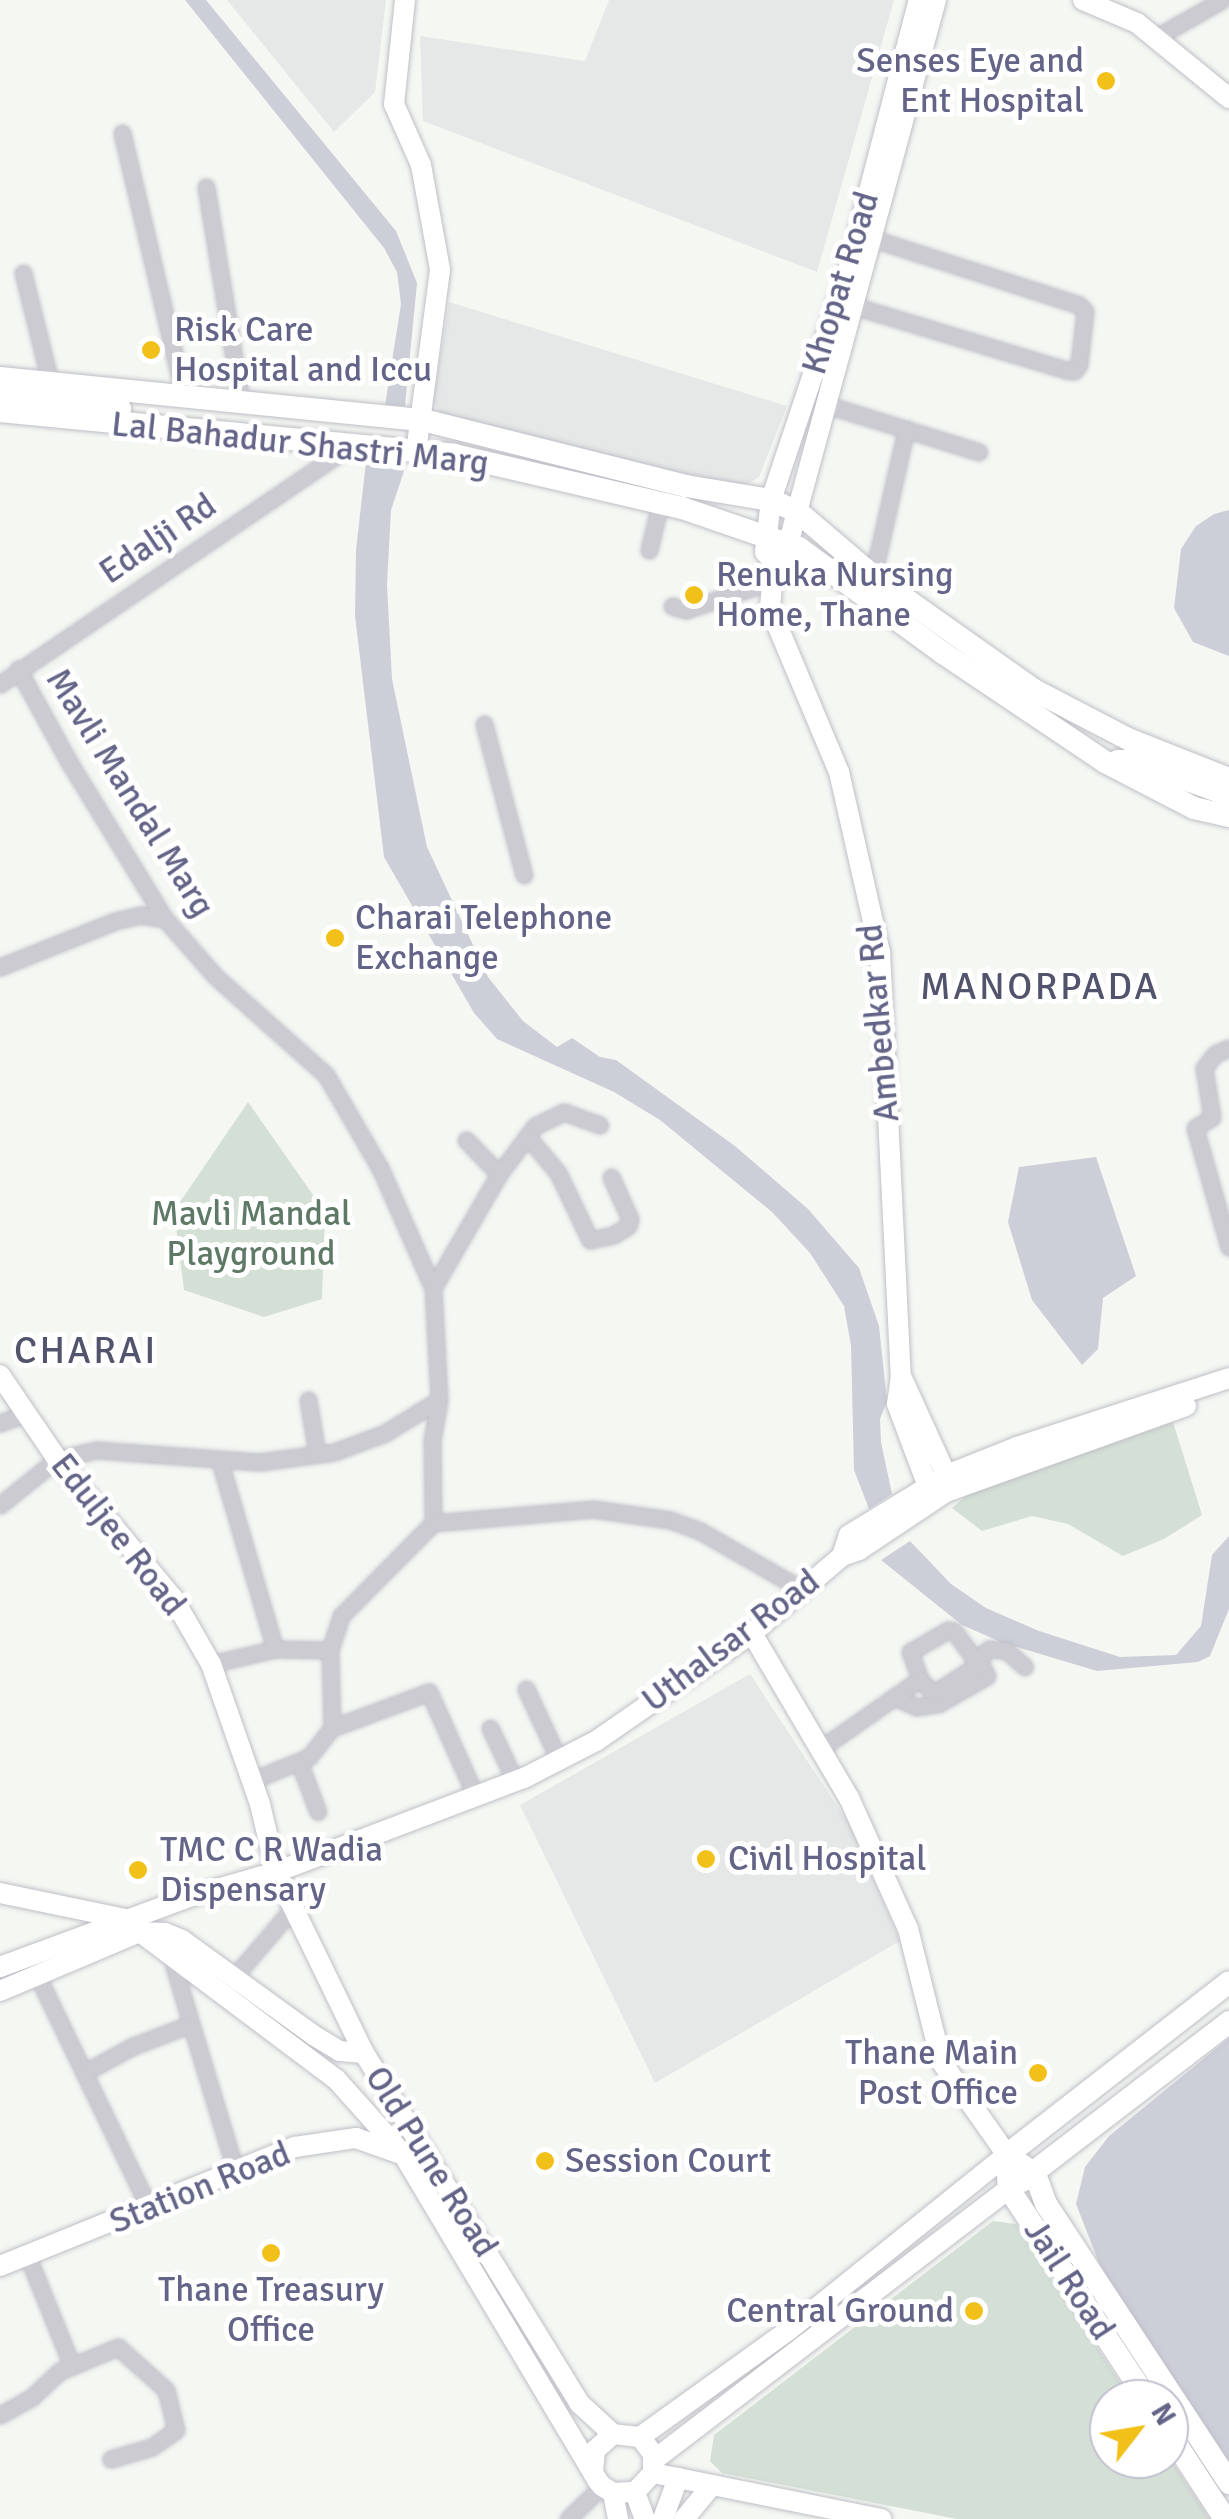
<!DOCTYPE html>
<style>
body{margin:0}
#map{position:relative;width:1229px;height:2519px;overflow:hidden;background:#f5f7f3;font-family:Signika,sans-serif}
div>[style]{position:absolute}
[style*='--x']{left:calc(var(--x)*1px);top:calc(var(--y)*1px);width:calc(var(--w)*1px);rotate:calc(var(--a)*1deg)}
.built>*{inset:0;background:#e6e8e7}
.green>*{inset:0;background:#d4dfd6}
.water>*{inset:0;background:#cdcfd8}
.roads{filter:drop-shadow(0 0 2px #bfbfc7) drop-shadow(0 0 2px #bfbfc7)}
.street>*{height:15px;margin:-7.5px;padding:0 7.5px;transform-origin:7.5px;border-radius:7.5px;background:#cbcbd1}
.secondary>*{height:20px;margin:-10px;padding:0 10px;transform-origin:10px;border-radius:10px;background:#fff}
.primary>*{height:22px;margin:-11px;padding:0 11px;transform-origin:11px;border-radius:11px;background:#fff}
.dots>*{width:28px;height:28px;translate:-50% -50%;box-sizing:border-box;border:5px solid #fff;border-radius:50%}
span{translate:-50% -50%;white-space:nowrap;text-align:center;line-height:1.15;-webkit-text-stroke:10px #fff;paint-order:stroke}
.poi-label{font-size:35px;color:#636487}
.right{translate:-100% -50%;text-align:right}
.left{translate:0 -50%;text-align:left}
.street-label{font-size:35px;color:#636487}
.park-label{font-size:35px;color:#5f7967}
.neighbourhood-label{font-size:38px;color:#52536c;letter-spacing:2.5px}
.north{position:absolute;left:1089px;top:2379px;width:100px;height:100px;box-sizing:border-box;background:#fff;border:2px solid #c1c1cf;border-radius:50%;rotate:59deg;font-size:28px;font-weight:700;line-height:40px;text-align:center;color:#636487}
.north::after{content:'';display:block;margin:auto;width:35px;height:45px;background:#f1c019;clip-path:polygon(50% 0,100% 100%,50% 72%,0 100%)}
</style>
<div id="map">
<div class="built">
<div style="clip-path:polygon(227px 0,386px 0,375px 92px,334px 132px)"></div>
<div style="clip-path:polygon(609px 0,894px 0,817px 272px,423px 121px,420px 36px,585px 61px)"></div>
<div style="clip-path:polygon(449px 302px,787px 406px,759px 477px,744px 486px,727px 488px,441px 414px,433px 403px)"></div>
<div style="clip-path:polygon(750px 1674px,849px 1824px,900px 1941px,655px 2083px,520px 1805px)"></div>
</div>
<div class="green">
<div style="clip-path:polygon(248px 1102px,325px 1212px,322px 1299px,264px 1317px,184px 1290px,174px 1211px)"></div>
<div style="clip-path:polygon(1173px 1422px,1202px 1515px,1164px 1539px,1123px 1556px,1068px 1524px,1032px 1516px,982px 1531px,952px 1508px,967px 1495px)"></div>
<div style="clip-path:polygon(993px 2221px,1016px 2224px,1131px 2399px,1109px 2399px,1109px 2459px,1169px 2457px,1210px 2519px,957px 2519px,722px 2473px,710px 2461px,714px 2435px)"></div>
</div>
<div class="water">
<div style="clip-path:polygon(185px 0,206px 0,396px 231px,417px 283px,405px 406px,385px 405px,401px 304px,397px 272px,384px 248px)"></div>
<div style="clip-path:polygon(366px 462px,406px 465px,391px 510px,387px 585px,392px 679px,427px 847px,488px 977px,523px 1021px,557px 1047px,572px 1038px,600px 1057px,616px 1060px,735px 1146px,808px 1209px,859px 1268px,879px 1326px,887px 1401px,880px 1419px,881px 1442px,892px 1494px,869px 1509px,854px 1470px,851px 1346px,844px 1306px,810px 1253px,772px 1212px,660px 1120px,614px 1092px,497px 1039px,474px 1013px,384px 857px,355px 616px,356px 550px)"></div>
<div style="clip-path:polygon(1229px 510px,1229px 656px,1193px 642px,1174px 608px,1181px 549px,1196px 526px,1214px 514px)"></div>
<div style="clip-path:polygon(1096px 1157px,1136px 1276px,1103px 1298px,1098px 1349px,1082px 1365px,1032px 1300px,1008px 1222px,1019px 1167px)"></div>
<div style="clip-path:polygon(1229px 1536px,1229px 1609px,1210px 1656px,1198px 1662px,1097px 1671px,1003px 1643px,962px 1625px,881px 1560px,910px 1541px,951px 1584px,986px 1608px,1039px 1631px,1120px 1657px,1176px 1655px,1201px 1626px,1212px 1555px)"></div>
<div style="clip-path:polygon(1229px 2038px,1229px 2464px,1101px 2268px,1076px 2204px,1085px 2167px,1109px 2136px)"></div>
</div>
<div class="roads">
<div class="street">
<div style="--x:1155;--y:38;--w:77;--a:-29.6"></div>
<div style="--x:122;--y:133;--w:273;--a:76.7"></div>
<div style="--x:206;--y:187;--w:217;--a:80.7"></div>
<div style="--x:23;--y:273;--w:111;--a:76"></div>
<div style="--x:854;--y:306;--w:221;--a:16.8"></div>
<div style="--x:1066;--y:370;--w:8;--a:7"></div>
<div style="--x:1074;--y:371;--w:9;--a:-54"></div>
<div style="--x:1079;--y:364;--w:53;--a:-83.5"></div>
<div style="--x:1085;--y:311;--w:8;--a:-135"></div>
<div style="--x:1079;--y:305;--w:216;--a:-162.2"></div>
<div style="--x:824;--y:404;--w:162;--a:17.2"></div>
<div style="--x:649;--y:550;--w:47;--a:-76.6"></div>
<div style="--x:873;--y:576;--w:151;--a:-77.3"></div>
<div style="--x:672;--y:606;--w:15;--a:16"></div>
<div style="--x:686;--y:610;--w:91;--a:-18.6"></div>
<div style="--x:18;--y:669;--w:106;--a:61.3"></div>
<div style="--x:69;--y:762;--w:184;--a:58.6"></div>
<div style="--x:165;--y:919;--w:77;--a:48.7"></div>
<div style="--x:216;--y:977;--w:147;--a:41.7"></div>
<div style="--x:326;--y:1075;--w:108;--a:59.9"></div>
<div style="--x:380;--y:1168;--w:131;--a:66.2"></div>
<div style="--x:433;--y:1288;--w:112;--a:86.9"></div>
<div style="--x:439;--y:1400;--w:41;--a:99.9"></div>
<div style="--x:432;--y:1440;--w:83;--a:89.3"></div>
<div style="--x:0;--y:684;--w:423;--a:-34.2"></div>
<div style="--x:484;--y:724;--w:156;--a:75.2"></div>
<div style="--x:0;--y:967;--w:124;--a:-21.8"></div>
<div style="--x:115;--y:921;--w:26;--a:-13"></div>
<div style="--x:140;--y:915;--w:25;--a:9"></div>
<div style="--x:1229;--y:1048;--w:15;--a:157"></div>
<div style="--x:1215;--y:1054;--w:18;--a:128"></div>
<div style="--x:1204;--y:1068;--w:50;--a:80.7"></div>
<div style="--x:1212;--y:1117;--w:20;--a:147"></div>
<div style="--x:1195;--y:1128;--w:124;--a:74.1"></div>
<div style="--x:527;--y:1136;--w:48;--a:50"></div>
<div style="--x:558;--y:1173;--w:74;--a:64.5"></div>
<div style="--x:590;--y:1240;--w:24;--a:-12"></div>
<div style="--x:613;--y:1235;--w:17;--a:-31"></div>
<div style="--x:628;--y:1226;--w:7;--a:-74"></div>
<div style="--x:630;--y:1219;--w:46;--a:-114.3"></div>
<div style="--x:466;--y:1140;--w:47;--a:45.9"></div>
<div style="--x:433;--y:1288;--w:132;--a:-59.9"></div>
<div style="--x:499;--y:1174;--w:60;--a:-53.1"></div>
<div style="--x:535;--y:1126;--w:32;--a:-26"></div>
<div style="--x:564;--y:1112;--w:38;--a:20"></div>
<div style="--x:308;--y:1400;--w:55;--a:80.5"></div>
<div style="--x:0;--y:1423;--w:27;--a:-20"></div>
<div style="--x:220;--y:1462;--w:195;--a:73.6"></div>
<div style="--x:0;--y:1505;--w:73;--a:-38.9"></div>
<div style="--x:57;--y:1459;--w:40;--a:-13"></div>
<div style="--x:96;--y:1450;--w:164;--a:4.2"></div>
<div style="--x:260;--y:1462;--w:75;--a:-7.7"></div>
<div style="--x:334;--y:1452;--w:54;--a:-20.4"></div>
<div style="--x:385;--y:1433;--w:63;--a:-31.4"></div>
<div style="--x:433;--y:1523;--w:161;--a:-5"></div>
<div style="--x:593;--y:1509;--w:78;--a:8.1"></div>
<div style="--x:670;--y:1520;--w:32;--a:20"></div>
<div style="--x:700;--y:1531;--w:114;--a:29.9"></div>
<div style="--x:211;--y:1664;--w:66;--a:-13.2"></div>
<div style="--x:275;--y:1649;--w:55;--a:1"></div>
<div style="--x:526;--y:1689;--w:78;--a:65.1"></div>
<div style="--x:894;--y:1697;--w:24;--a:24"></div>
<div style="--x:916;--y:1707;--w:22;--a:-8"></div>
<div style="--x:938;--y:1704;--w:56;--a:-29.7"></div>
<div style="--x:987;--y:1676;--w:20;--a:-117"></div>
<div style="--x:978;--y:1658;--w:14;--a:-39"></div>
<div style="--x:989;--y:1649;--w:17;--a:3"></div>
<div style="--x:1006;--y:1650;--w:25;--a:42"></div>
<div style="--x:332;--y:1728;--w:78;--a:-91.5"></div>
<div style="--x:330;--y:1650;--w:36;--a:-72"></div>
<div style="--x:341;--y:1616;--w:131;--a:-45.3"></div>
<div style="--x:490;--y:1728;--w:59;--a:64.7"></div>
<div style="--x:820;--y:1749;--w:122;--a:-35"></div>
<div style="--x:920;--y:1679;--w:29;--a:-110"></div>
<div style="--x:910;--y:1652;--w:44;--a:-30.1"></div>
<div style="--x:948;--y:1630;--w:6;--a:9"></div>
<div style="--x:954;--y:1631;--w:36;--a:54"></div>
<div style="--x:975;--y:1660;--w:7;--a:98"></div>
<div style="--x:974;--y:1667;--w:44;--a:147"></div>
<div style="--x:937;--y:1691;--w:6;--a:180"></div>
<div style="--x:931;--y:1691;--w:16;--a:-133"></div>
<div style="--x:299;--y:1762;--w:53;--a:69.2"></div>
<div style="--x:251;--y:1781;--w:63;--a:-22.5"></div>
<div style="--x:309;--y:1757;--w:37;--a:-52"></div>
<div style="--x:332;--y:1728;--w:103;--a:-20.4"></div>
<div style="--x:429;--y:1692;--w:115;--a:65.9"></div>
<div style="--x:171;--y:1956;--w:71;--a:73.6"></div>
<div style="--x:38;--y:1977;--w:256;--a:64.3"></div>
<div style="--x:234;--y:1977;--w:91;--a:-49.5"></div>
<div style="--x:84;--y:2073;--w:54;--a:-29"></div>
<div style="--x:131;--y:2047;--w:64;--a:-21"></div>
<div style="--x:191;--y:2024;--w:155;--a:73.1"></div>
<div style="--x:28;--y:2257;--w:118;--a:68"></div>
<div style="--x:0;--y:2415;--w:37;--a:-29"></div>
<div style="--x:32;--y:2397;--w:38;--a:-43"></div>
<div style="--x:60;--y:2371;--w:63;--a:-22.5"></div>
<div style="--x:118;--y:2347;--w:64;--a:41.9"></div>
<div style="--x:166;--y:2390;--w:41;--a:76"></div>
<div style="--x:176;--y:2430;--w:29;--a:145"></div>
<div style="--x:152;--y:2447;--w:43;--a:163.7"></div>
<div style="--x:568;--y:2519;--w:47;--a:-44.1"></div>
</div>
<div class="secondary">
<div style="--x:405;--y:0;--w:105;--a:96"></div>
<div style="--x:394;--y:104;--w:67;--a:66.1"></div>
<div style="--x:421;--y:165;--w:107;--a:79.7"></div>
<div style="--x:440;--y:270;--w:184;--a:97.5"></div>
<div style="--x:1083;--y:0;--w:59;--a:23.1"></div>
<div style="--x:1137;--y:23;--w:119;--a:39.2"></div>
<div style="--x:785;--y:556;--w:576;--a:-74.81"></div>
<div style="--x:774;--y:562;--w:46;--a:95"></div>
<div style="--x:770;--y:608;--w:178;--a:67.2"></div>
<div style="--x:839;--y:772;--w:185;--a:77.2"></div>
<div style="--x:880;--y:952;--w:425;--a:87.2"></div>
<div style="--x:901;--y:1376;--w:125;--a:65.5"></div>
<div style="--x:774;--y:562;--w:13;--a:-132"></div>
<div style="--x:765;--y:552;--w:52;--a:-83.4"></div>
<div style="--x:771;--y:500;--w:249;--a:-71.5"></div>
<div style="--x:850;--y:264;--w:273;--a:-75.4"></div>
<div style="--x:0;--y:1375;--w:102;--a:55.8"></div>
<div style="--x:57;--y:1459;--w:181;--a:50.2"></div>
<div style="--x:173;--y:1598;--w:76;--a:60.1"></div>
<div style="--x:211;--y:1664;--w:148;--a:70.7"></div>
<div style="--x:260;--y:1804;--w:70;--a:76.8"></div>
<div style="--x:276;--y:1872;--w:201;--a:64.1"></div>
<div style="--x:364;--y:2053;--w:411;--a:58.4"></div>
<div style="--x:579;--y:2403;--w:46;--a:42.4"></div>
<div style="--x:901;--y:1376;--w:28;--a:98"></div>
<div style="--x:897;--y:1404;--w:99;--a:69.4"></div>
<div style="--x:842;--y:1556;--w:18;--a:-19"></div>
<div style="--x:859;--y:1550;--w:105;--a:-33.7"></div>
<div style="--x:946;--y:1492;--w:255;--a:-19.7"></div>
<div style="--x:0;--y:1893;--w:128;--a:11.7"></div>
<div style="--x:140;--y:1932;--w:25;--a:2"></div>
<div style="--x:165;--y:1933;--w:18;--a:22"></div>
<div style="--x:182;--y:1940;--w:162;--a:35.9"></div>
<div style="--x:313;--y:2035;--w:31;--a:31"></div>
<div style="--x:340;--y:2051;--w:24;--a:5"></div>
<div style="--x:0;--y:1967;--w:202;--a:-20.3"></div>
<div style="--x:189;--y:1897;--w:91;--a:-16"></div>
<div style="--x:276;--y:1872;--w:265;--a:-20.8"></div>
<div style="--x:524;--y:1778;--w:81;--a:-27.2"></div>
<div style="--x:596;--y:1741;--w:190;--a:-34.7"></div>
<div style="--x:752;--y:1633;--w:118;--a:-40.5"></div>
<div style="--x:842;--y:1556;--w:22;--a:-72"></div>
<div style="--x:849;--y:1535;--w:117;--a:-31.4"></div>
<div style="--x:949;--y:1474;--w:73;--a:-21.7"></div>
<div style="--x:1017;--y:1447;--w:223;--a:-18"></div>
<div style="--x:0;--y:1991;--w:152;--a:-22.9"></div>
<div style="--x:140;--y:1932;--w:246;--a:36.9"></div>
<div style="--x:337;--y:2080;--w:99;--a:48.3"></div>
<div style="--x:403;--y:2154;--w:379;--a:59.2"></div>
<div style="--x:597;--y:2480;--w:8;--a:50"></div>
<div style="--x:602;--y:2486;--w:13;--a:32"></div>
<div style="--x:613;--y:2493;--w:22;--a:-3"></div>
<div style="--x:635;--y:2492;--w:26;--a:-47"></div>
<div style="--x:653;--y:2473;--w:19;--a:-90"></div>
<div style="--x:653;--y:2454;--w:21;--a:-127"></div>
<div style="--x:640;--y:2437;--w:27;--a:-174"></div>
<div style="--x:613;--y:2434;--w:24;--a:138"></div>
<div style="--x:595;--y:2450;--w:23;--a:95"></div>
<div style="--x:0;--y:2266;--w:318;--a:-22"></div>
<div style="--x:295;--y:2147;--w:62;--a:-8.4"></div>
<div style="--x:356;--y:2138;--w:48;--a:19.6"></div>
<div style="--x:640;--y:2437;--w:183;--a:-35.7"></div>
<div style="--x:789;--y:2330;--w:280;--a:-38.8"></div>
<div style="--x:1007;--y:2155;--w:115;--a:-125.1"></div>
<div style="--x:941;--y:2061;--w:136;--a:-104"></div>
<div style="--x:908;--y:1929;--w:144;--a:-114.2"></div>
<div style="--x:849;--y:1798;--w:191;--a:-120.5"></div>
<div style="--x:654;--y:2460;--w:447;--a:-37.4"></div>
<div style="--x:653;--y:2473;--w:233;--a:11.4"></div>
<div style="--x:635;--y:2492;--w:29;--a:70"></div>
<div style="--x:613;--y:2493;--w:26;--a:79"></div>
<div style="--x:663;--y:2519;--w:44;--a:-69.9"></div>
<div style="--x:684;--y:2519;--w:44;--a:-50.5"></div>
</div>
<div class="primary">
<div style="--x:0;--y:378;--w:425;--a:5.7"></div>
<div style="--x:423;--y:420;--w:271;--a:14.1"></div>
<div style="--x:686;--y:486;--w:86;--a:9.4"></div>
<div style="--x:771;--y:500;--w:30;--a:24"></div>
<div style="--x:798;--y:512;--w:99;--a:40.5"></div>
<div style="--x:873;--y:576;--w:197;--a:35.3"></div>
<div style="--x:1034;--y:690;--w:106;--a:27.5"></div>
<div style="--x:1128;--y:739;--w:109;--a:21.6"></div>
<div style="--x:0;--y:398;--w:34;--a:-2"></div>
<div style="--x:34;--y:397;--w:87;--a:7.9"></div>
<div style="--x:0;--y:411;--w:456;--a:5.5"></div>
<div style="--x:454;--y:455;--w:234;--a:13.1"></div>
<div style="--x:682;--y:508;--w:124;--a:18.9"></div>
<div style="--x:799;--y:548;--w:178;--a:36.1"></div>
<div style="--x:943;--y:653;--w:195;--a:33.9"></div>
<div style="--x:1105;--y:762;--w:100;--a:27.3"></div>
<div style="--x:1194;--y:808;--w:36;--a:13"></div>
<div style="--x:1118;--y:761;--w:17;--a:0"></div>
<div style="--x:1135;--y:761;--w:100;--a:19.9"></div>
<div style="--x:1007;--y:2155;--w:34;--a:34"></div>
<div style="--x:1035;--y:2174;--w:32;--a:70"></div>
<div style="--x:1046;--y:2204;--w:334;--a:56.7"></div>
<div style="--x:1007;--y:2155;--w:34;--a:87"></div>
<div style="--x:1009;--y:2189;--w:251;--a:56.7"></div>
<div style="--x:1007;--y:2155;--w:281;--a:-37.9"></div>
<div style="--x:1022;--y:2181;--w:261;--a:-37.5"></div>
<div style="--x:1169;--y:2433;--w:103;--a:56.9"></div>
</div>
</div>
<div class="dots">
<div style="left:1106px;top:81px;background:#f1c019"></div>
<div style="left:151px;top:350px;background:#f1c019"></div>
<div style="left:694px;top:595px;background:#f1c019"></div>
<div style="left:335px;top:938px;background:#f1c019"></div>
<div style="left:706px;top:1859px;background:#f1c019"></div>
<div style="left:138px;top:1870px;background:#f1c019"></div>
<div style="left:1038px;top:2073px;background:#f1c019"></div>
<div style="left:545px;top:2161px;background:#f1c019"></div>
<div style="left:271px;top:2253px;background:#f1c019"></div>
<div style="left:974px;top:2311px;background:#f1c019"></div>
</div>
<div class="poi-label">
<span class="right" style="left:1084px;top:81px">Senses Eye and<br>Ent Hospital</span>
<span class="left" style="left:174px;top:350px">Risk Care<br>Hospital and Iccu</span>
<span class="left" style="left:716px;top:595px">Renuka Nursing<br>Home, Thane</span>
<span class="left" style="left:355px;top:938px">Charai Telephone<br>Exchange</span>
<span class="left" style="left:160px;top:1870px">TMC C R Wadia<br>Dispensary</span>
<span class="left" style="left:728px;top:1859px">Civil Hospital</span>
<span class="right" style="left:1018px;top:2073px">Thane Main<br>Post Office</span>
<span class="left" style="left:565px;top:2161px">Session Court</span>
<span style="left:271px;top:2310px">Thane Treasury<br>Office</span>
<span class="right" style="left:954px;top:2311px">Central Ground</span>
</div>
<div class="street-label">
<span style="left:841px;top:283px;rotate:-73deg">Khopat Road</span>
<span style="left:300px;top:444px;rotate:6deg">Lal Bahadur Shastri Marg</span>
<span style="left:158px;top:539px;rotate:-34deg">Edalji Rd</span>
<span style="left:130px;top:793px;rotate:58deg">Mavli Mandal Marg</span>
<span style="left:879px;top:1023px;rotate:-95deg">Ambedkar Rd</span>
<span style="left:118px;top:1535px;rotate:52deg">Eduljee Road</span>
<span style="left:731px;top:1641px;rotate:-37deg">Uthalsar Road</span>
<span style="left:431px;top:2162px;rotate:58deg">Old Pune Road</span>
<span style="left:200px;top:2188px;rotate:-22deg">Station Road</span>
<span style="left:1069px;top:2280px;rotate:57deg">Jail Road</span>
</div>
<div class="park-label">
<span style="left:251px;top:1234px">Mavli Mandal<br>Playground</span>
</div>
<div class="neighbourhood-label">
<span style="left:1040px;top:987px">MANORPADA</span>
<span style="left:86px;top:1351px">CHARAI</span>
</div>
<div class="north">N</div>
</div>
